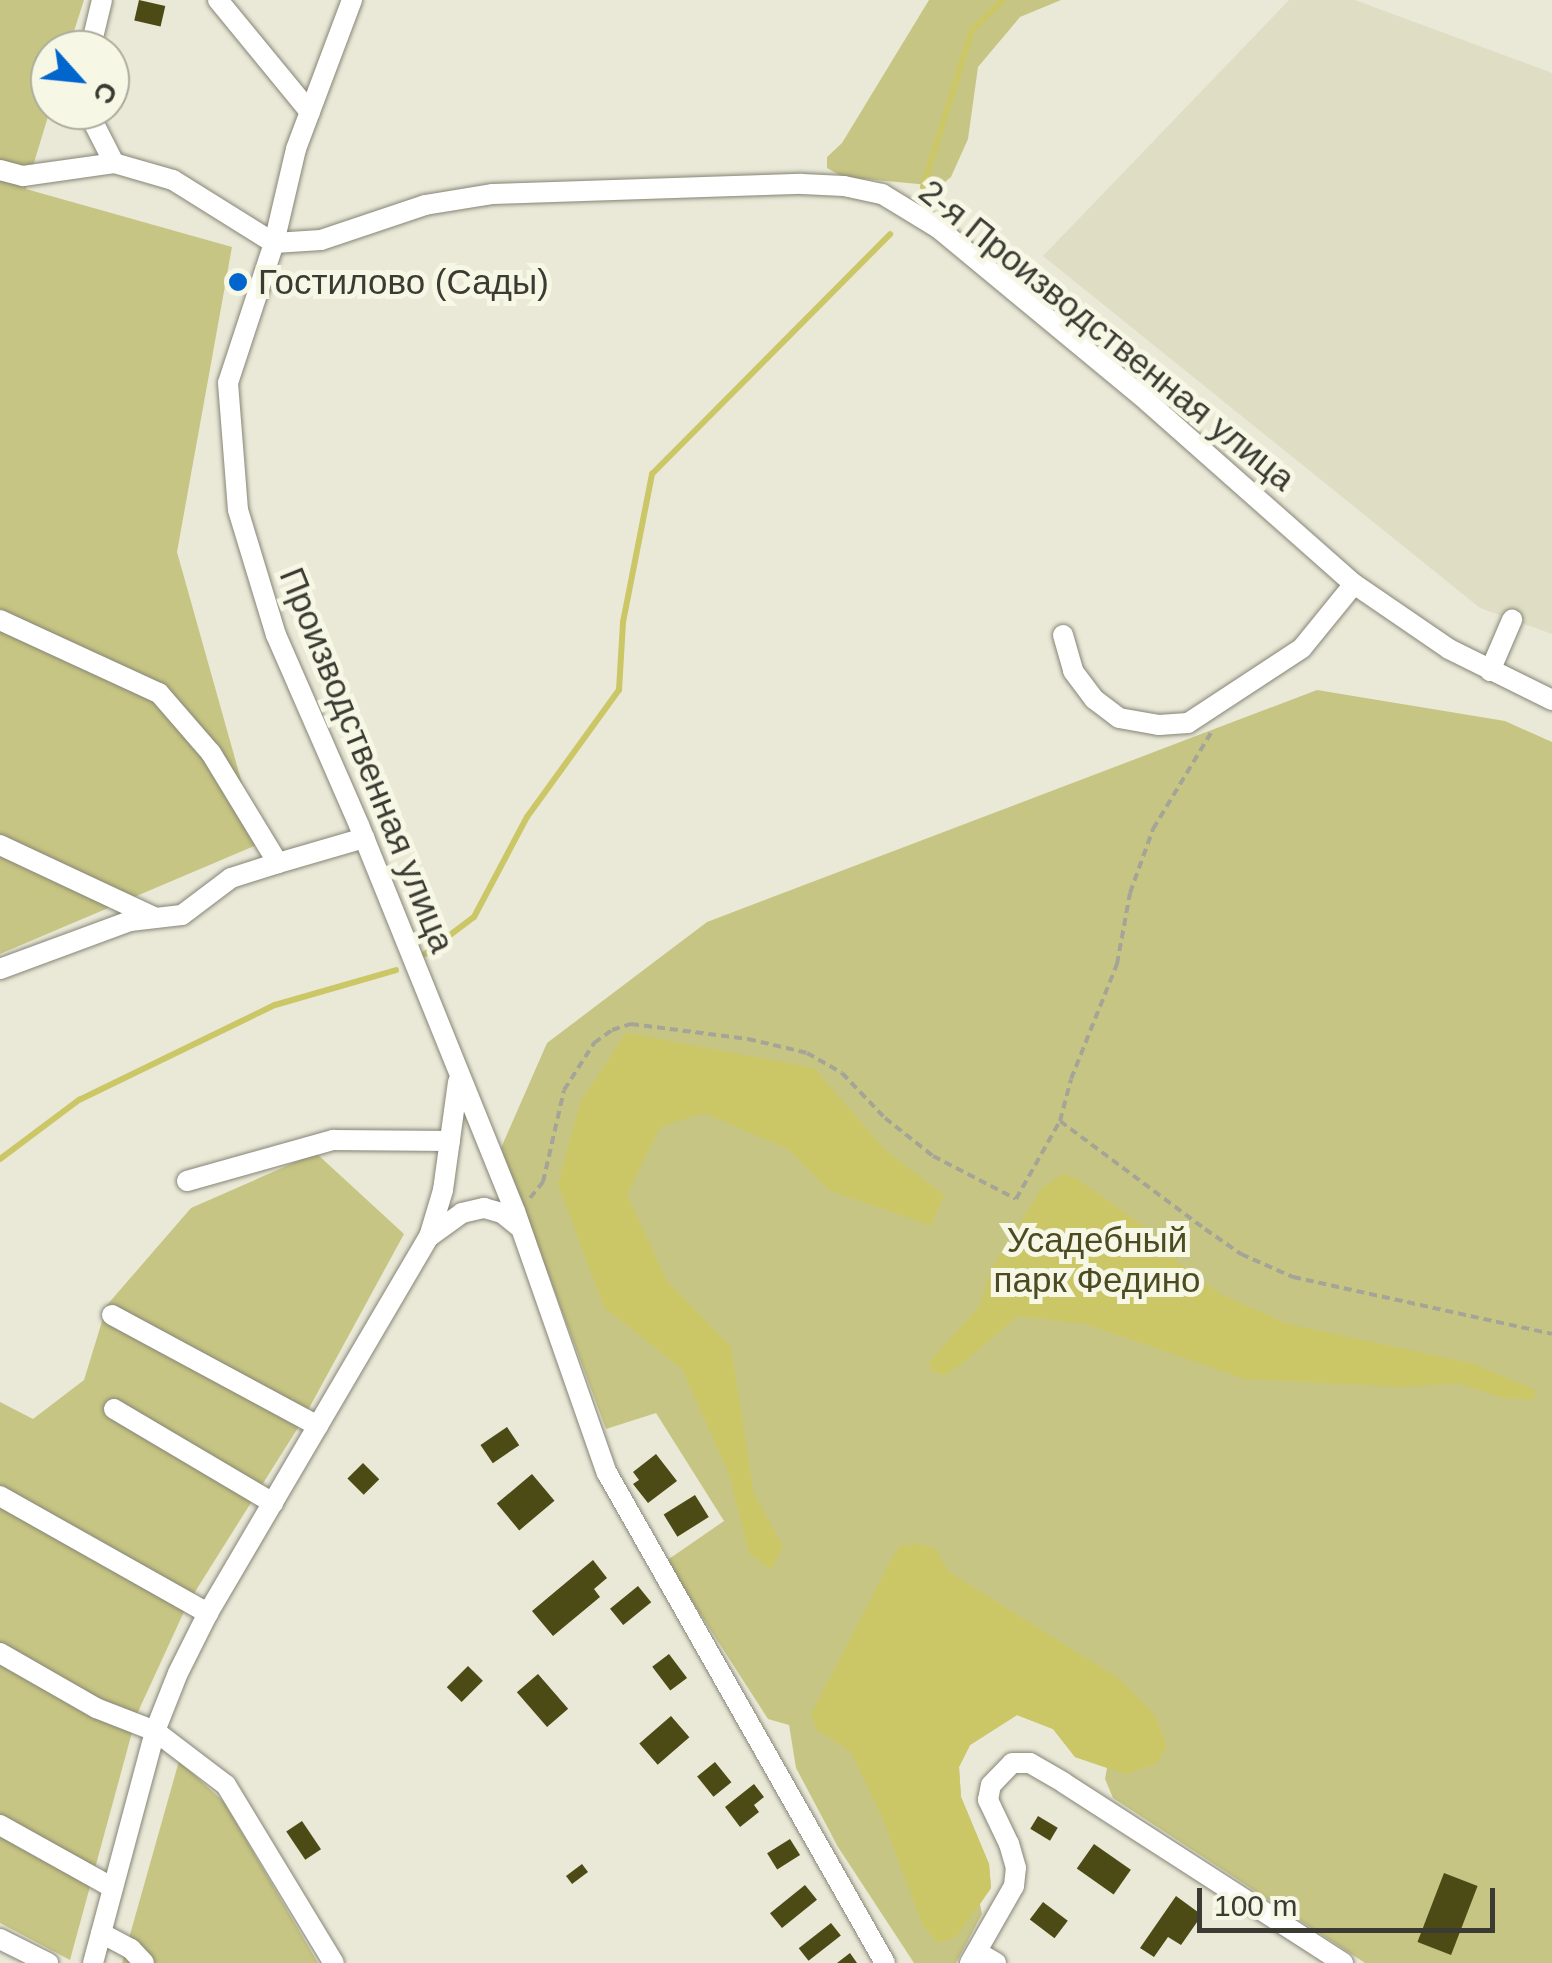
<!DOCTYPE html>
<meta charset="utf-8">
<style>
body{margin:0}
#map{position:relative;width:1552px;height:1963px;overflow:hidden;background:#eae9d8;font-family:Helvetica,sans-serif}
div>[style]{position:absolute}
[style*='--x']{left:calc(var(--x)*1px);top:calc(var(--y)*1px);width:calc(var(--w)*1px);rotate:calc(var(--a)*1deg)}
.built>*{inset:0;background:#dfdec5}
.green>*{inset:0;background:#c7c583}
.water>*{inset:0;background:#ccc766}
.stream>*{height:6px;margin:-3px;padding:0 3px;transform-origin:3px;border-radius:3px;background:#ccc766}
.building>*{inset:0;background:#4c4a15;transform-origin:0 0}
.path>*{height:4px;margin-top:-2px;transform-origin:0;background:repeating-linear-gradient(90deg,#a4a497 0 8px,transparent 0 13px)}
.roads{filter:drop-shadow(0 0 2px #868576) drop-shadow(0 0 2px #868576)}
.minor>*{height:20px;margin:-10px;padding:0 10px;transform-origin:10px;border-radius:10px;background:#fff}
.dots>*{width:28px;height:28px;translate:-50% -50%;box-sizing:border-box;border:5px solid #f7f7e5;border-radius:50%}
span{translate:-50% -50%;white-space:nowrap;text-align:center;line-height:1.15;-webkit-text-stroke:10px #f7f7e5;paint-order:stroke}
.poi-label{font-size:35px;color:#3b3b34}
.left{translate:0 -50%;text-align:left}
.street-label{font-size:35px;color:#3b3b34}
.park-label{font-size:35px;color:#4d4b22}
.north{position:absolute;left:30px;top:30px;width:100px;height:100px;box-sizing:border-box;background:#f7f7e5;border:2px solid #acac9e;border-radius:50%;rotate:117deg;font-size:28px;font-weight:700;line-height:40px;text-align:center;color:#3b3b34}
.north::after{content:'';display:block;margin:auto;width:35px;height:45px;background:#0065cd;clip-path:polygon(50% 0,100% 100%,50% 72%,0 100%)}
.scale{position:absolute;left:1197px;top:1888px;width:298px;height:45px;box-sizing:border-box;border:5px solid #3b3b34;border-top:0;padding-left:12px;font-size:30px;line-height:35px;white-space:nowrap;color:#3b3b34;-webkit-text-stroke:8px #f7f7e5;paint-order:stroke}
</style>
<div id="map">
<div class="built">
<div style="clip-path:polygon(1289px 0,1355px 0,1552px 73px,1552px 634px,1480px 608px,1043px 256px)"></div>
</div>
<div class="green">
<div style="clip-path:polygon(0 0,84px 0,68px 50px,50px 50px,50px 110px,26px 189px,232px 247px,177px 552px,259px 844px,0 954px)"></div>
<div style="clip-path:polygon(929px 0,1061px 0,1020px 17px,978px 67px,968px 139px,951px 177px,940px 186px,843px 177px,827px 168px,827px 157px,842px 143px)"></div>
<div style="clip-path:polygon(1317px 690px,1505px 721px,1552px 742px,1552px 1963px,1365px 1963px,1113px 1798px,1105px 1779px,1107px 1768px,1075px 1757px,1053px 1729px,1017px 1715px,970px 1745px,959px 1767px,961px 1797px,989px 1864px,991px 1888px,980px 1904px,982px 1914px,956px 1963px,914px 1963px,838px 1847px,796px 1768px,789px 1725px,768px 1719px,666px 1561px,724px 1521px,656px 1413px,606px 1429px,501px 1148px,547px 1043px,707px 922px)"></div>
<div style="clip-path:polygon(316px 1153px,404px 1234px,301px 1423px,188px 1603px,137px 1714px,70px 1960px,0 1923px,0 1402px,33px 1419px,84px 1380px,107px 1305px,191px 1208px)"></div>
<div style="clip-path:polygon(179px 1761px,224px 1802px,318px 1963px,122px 1963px)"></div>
</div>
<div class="water">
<div style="clip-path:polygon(626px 1033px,814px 1068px,885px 1150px,944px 1195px,931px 1226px,829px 1190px,788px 1149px,704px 1113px,660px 1127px,627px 1195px,667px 1281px,731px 1347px,754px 1494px,783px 1547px,771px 1570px,749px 1553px,729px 1474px,682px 1369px,604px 1307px,558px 1184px,580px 1103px)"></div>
<div style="clip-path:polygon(1063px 1174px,1076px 1178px,1146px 1228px,1164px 1251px,1220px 1294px,1288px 1324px,1474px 1364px,1535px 1390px,1535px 1399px,1503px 1398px,1457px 1383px,1405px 1387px,1245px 1379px,1086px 1324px,1018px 1316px,959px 1366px,944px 1375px,932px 1371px,929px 1362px,979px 1307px,991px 1270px,1041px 1189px)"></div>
<div style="clip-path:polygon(919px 1544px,936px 1549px,949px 1572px,1118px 1678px,1155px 1715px,1167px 1746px,1157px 1763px,1126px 1774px,1075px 1757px,1053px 1729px,1017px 1715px,970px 1745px,959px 1767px,961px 1797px,989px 1864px,991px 1888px,956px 1937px,938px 1943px,923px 1926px,882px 1817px,851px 1752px,816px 1729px,811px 1714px,891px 1560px,900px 1546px)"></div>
</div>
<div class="stream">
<div style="--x:923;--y:187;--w:164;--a:-72.7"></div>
<div style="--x:972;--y:30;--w:43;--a:-44.1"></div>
<div style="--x:425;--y:954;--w:61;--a:-37.1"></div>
<div style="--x:474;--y:917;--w:113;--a:-62.1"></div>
<div style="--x:527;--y:817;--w:157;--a:-54.1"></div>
<div style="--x:619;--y:690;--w:68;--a:-86.6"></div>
<div style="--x:623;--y:622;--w:151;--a:-78.9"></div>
<div style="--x:652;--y:474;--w:338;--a:-45.2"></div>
<div style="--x:0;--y:1159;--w:99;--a:-36.8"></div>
<div style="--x:79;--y:1100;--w:218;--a:-25.9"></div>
<div style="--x:275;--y:1005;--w:126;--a:-16.1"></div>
</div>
<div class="building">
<div style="left:139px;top:0;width:27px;height:21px;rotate:13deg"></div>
<div style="left:507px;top:1427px;width:22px;height:32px;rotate:56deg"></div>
<div style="clip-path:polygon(656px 1454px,677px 1481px,648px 1503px,633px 1484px,639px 1480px,633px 1472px)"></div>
<div style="left:363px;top:1463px;width:23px;height:22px;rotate:45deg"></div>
<div style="left:532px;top:1474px;width:35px;height:46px;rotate:50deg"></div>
<div style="left:695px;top:1495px;width:26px;height:37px;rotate:58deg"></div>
<div style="clip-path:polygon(593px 1560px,607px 1578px,594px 1589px,600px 1597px,553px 1636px,532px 1611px)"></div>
<div style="left:638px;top:1586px;width:21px;height:36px;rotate:51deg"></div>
<div style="left:669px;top:1654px;width:30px;height:21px;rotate:53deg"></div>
<div style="left:468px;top:1666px;width:21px;height:30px;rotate:45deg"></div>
<div style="left:538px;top:1674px;width:46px;height:28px;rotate:49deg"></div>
<div style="left:671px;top:1716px;width:28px;height:42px;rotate:49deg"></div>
<div style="left:715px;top:1762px;width:26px;height:23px;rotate:51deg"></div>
<div style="clip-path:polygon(754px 1784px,764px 1797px,754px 1805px,759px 1812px,740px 1827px,725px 1807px)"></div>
<div style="left:1038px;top:1816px;width:23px;height:15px;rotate:31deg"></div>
<div style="left:302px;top:1821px;width:34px;height:19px;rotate:56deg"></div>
<div style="left:790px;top:1839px;width:19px;height:27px;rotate:58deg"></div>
<div style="left:1094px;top:1844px;width:45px;height:30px;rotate:35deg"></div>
<div style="left:582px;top:1864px;width:10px;height:20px;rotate:53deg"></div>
<div style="left:1444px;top:1873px;width:36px;height:74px;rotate:21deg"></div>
<div style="left:805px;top:1885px;width:19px;height:45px;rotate:51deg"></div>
<div style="clip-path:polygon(1176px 1896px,1202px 1915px,1181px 1945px,1168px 1937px,1154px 1957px,1140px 1948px)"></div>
<div style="left:1043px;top:1902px;width:31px;height:22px;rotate:37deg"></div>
<div style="left:831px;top:1923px;width:16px;height:41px;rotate:52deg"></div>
<div style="clip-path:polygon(850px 1953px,857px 1963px,837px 1963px)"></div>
</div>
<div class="path">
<div style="--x:1060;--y:1121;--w:43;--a:-75.3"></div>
<div style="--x:1071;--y:1079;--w:124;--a:-68.2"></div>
<div style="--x:1117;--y:964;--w:72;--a:-79.6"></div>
<div style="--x:1130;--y:893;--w:68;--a:-70.2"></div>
<div style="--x:1153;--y:829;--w:112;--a:-58.9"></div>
<div style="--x:530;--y:1198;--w:21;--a:-51"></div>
<div style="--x:543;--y:1182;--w:94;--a:-77.1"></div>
<div style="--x:564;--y:1090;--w:56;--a:-57.4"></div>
<div style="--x:594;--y:1043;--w:22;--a:-36"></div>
<div style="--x:612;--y:1030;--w:20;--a:-18"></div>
<div style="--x:631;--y:1024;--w:118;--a:7.3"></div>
<div style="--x:748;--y:1039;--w:61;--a:13.3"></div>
<div style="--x:807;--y:1053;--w:40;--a:29.7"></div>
<div style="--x:842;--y:1073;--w:62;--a:46.3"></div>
<div style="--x:885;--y:1118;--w:61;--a:38.4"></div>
<div style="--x:933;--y:1156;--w:93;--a:27.4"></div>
<div style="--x:1016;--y:1199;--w:90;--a:-60.6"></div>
<div style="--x:1060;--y:1121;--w:181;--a:36.7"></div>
<div style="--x:1205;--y:1229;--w:44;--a:34.8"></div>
<div style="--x:1241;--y:1254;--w:57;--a:23.9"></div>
<div style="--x:1293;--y:1277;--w:265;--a:12.4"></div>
</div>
<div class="roads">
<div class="minor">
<div style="--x:218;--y:0;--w:145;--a:50.6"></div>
<div style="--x:352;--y:0;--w:159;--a:110.6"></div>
<div style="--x:296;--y:149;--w:97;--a:103.2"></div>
<div style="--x:274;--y:243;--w:147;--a:108.2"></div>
<div style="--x:228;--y:383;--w:127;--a:85.5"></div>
<div style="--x:238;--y:510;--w:131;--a:73.1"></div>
<div style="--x:276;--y:635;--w:207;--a:66.4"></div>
<div style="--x:359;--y:825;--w:416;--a:68"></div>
<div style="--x:515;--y:1211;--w:278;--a:70.7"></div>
<div style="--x:607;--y:1473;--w:563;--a:60.43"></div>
<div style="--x:90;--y:50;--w:51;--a:-76.5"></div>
<div style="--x:87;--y:110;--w:59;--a:63"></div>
<div style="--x:0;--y:170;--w:24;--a:15"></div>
<div style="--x:23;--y:176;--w:92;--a:-8.1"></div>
<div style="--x:114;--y:163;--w:61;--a:16.1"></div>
<div style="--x:173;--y:180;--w:119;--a:32"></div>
<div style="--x:274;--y:243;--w:47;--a:-3.7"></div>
<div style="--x:321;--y:240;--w:110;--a:-18.6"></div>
<div style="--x:425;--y:205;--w:69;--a:-9.2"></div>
<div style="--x:493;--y:194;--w:309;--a:-1.9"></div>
<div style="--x:802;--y:184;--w:42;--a:2.7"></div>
<div style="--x:844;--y:186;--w:39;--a:12"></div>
<div style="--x:882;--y:194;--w:66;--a:31.3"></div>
<div style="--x:938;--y:228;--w:273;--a:39.6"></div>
<div style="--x:1148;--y:402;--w:275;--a:41.5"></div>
<div style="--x:1354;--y:584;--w:115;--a:34.4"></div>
<div style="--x:1449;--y:649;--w:115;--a:26.3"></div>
<div style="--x:0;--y:620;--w:175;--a:24.7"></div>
<div style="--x:159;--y:693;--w:79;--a:49.1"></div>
<div style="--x:211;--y:753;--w:129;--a:58.7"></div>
<div style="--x:278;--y:863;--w:90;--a:-16.2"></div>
<div style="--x:1063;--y:635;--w:37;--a:74"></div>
<div style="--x:1073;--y:671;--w:35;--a:53"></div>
<div style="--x:1094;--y:699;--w:31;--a:37"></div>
<div style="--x:1119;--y:718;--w:41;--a:9.9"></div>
<div style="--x:1159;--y:725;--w:29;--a:-4"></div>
<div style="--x:1188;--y:723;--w:136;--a:-33.3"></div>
<div style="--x:1302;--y:648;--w:82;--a:-50.9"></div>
<div style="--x:1490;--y:671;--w:56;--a:-66.7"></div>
<div style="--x:0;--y:845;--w:170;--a:25.1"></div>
<div style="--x:0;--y:969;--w:139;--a:-20.3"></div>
<div style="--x:130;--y:921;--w:52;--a:-6.6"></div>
<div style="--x:182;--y:915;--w:61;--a:-37.1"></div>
<div style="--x:231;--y:878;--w:49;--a:-17.7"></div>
<div style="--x:187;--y:1181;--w:152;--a:-15.7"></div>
<div style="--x:333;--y:1140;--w:117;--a:0.5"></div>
<div style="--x:429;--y:1237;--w:41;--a:-36"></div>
<div style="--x:462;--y:1213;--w:23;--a:-13"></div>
<div style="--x:484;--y:1208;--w:19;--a:16"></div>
<div style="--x:502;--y:1213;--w:21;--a:39"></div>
<div style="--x:112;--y:1315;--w:234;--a:28.3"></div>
<div style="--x:114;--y:1409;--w:185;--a:30.6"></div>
<div style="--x:0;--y:1496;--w:239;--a:29.4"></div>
<div style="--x:0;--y:1653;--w:111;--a:29.8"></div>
<div style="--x:96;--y:1708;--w:63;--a:21.3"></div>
<div style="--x:155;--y:1731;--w:89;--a:37.3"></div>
<div style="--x:226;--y:1785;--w:208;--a:58.8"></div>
<div style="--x:0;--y:1825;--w:129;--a:29.1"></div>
<div style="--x:101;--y:1933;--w:34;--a:28"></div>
<div style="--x:131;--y:1949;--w:19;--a:47"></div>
<div style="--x:0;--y:1939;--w:54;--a:26.6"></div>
<div style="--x:977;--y:1952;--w:22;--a:30"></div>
<div style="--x:93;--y:1963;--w:240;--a:-75"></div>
<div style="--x:155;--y:1731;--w:62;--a:-68.4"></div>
<div style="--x:178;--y:1673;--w:67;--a:-63.4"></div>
<div style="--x:208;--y:1613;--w:436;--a:-59.6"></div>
<div style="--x:429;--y:1237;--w:49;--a:-73.4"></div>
<div style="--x:443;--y:1190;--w:109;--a:-82.1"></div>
<div style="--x:970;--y:1963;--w:89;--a:-60.3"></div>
<div style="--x:1014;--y:1886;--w:18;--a:-84"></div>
<div style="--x:1016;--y:1868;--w:25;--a:-106"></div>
<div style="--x:1009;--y:1844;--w:49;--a:-115.5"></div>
<div style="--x:988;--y:1800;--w:15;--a:-79"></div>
<div style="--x:991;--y:1785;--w:30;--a:-46"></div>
<div style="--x:1012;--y:1763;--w:18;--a:0"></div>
<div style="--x:1030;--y:1763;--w:39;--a:30"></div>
<div style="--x:1064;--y:1783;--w:332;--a:32.8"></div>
</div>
</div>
<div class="dots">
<div style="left:238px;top:282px;background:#0065cd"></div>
</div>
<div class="poi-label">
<span class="left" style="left:258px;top:282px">Гостилово (Сады)</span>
</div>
<div class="street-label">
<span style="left:1107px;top:335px;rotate:39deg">2-я Производственная улица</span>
<span style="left:367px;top:760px;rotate:68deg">Производственная улица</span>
</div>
<div class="park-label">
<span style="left:1097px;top:1260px">Усадебный<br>парк Федино</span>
</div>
<div class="north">С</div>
<div class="scale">100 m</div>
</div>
